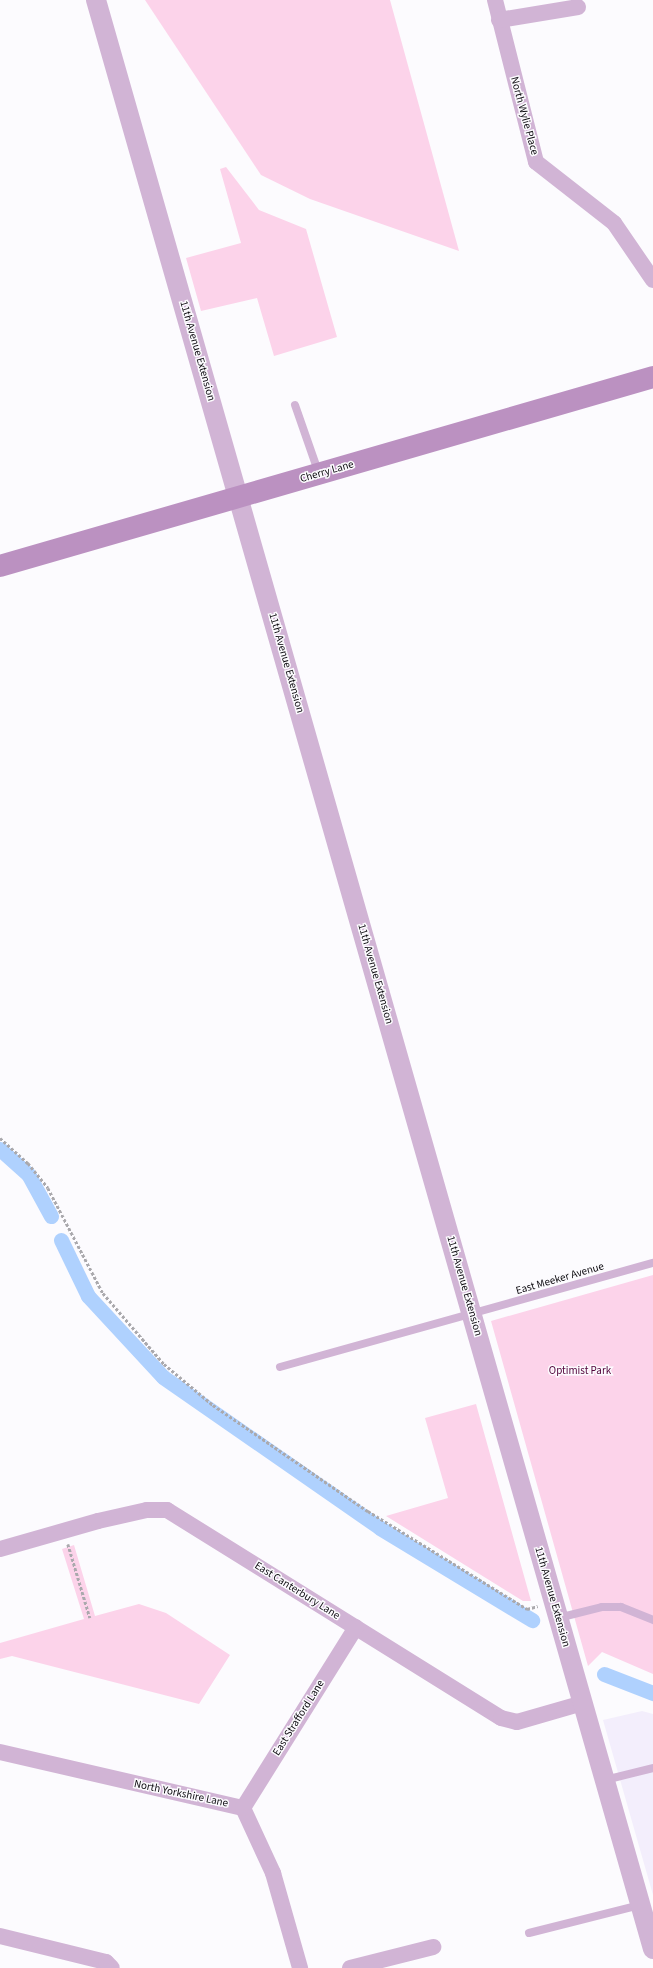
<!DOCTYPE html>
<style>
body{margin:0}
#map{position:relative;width:653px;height:1968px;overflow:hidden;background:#fcfbfe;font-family:"Source Sans 3",sans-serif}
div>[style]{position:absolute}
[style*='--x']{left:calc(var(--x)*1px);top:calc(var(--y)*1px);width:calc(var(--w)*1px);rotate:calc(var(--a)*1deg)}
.built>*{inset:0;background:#f3eefc}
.green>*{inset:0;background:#fcd3ea}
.canal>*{height:15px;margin:-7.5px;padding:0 7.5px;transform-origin:7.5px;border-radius:7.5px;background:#afd1fe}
.path>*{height:2.5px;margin-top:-1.25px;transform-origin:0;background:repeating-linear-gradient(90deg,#aaa9ad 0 3px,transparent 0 5px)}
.service>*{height:8px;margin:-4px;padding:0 4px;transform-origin:4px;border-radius:4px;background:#d1b4d5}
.minor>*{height:16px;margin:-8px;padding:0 8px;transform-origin:8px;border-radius:8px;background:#d1b4d5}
.tertiary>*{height:20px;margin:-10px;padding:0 10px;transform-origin:10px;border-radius:10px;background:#d1b4d5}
.secondary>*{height:22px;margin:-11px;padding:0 11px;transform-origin:11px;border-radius:11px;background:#bb91c1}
span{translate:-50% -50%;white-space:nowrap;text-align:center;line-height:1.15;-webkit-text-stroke:3px #fcfbfe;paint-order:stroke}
.street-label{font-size:11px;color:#0e0c11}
.park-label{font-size:11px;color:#51023a}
</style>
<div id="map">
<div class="built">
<div style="clip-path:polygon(642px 1711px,653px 1714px,653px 1895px,603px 1720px)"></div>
</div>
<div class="green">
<div style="clip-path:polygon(145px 0,390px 0,459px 251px,310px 199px,261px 175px)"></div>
<div style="clip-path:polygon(226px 167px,259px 210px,306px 229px,337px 337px,274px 356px,257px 298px,201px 311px,186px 258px,241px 243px,220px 169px)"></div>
<div style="clip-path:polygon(653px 1275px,653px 1674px,602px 1652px,588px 1666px,491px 1321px)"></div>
<div style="clip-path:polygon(476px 1404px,531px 1601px,523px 1601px,386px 1516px,448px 1498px,425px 1418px)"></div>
<div style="clip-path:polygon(74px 1545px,95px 1616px,139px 1604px,166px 1613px,230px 1655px,199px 1704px,12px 1656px,0 1659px,0 1643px,84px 1619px,62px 1549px)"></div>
</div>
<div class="canal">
<div style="--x:0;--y:1149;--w:38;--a:42"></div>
<div style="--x:28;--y:1174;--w:48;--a:61.3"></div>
<div style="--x:61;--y:1240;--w:62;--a:64.3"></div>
<div style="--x:88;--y:1296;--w:110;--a:47.2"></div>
<div style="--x:163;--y:1377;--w:264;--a:34.8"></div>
<div style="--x:380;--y:1528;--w:178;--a:31.2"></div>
<div style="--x:604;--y:1674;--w:53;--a:21.2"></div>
</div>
<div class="path">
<div style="--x:0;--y:1138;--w:38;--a:42"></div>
<div style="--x:28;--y:1163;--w:32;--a:51"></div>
<div style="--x:48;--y:1188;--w:119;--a:62.4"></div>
<div style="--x:103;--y:1293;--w:94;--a:49.3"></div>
<div style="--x:164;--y:1364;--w:64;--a:39.9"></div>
<div style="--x:213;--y:1405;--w:188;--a:34.4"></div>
<div style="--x:368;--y:1511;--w:187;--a:31.6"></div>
<div style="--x:527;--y:1609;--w:11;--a:-15"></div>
<div style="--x:68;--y:1544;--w:77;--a:73.4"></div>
</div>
<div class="service">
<div style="--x:295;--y:405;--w:73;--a:70.8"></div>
<div style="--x:280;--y:1367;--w:387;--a:-15.6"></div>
<div style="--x:558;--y:1618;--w:45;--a:-14"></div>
<div style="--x:602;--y:1607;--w:19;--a:0"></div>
<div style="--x:621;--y:1607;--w:35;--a:22"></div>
<div style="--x:605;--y:1780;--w:49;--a:-14"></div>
<div style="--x:529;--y:1933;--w:114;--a:-14.2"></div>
</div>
<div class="minor">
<div style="--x:495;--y:0;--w:167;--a:75.8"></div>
<div style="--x:536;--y:162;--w:99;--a:38"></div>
<div style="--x:614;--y:223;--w:69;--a:55.6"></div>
<div style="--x:499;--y:20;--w:80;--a:-9.3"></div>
<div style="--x:0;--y:1549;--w:102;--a:-15.9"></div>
<div style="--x:98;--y:1521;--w:50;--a:-12.7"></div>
<div style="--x:147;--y:1510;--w:20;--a:0"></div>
<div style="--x:167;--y:1510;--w:393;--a:31.9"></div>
<div style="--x:501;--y:1718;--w:16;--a:14"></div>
<div style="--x:517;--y:1722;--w:69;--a:-16.1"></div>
<div style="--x:0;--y:1752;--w:249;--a:13"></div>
<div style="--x:243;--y:1808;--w:72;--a:65.2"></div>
<div style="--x:273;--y:1873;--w:99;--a:74.1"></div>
<div style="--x:243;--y:1808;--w:213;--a:-58"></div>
<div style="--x:0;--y:1936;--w:109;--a:13.8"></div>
<div style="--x:106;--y:1962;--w:8;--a:45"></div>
<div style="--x:350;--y:1968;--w:86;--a:-14.2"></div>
</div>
<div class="tertiary">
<div style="--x:96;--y:0;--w:2027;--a:74.05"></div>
</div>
<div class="secondary">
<div style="--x:0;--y:566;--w:680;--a:-16.14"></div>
</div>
<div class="street-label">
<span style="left:524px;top:116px;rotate:75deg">North Wylie Place</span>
<span style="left:197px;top:351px;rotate:74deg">11th Avenue Extension</span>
<span style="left:327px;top:472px;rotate:-16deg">Cherry Lane</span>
<span style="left:286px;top:663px;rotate:74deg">11th Avenue Extension</span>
<span style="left:375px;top:974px;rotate:74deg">11th Avenue Extension</span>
<span style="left:560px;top:1279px;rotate:-16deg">East Meeker Avenue</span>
<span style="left:464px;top:1286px;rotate:74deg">11th Avenue Extension</span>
<span style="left:297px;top:1591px;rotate:32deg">East Canterbury Lane</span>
<span style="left:552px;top:1597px;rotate:74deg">11th Avenue Extension</span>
<span style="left:299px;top:1718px;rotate:-58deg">East Strafford Lane</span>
<span style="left:181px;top:1794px;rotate:12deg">North Yorkshire Lane</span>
</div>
<div class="park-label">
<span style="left:580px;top:1371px">Optimist Park</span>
</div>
</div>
